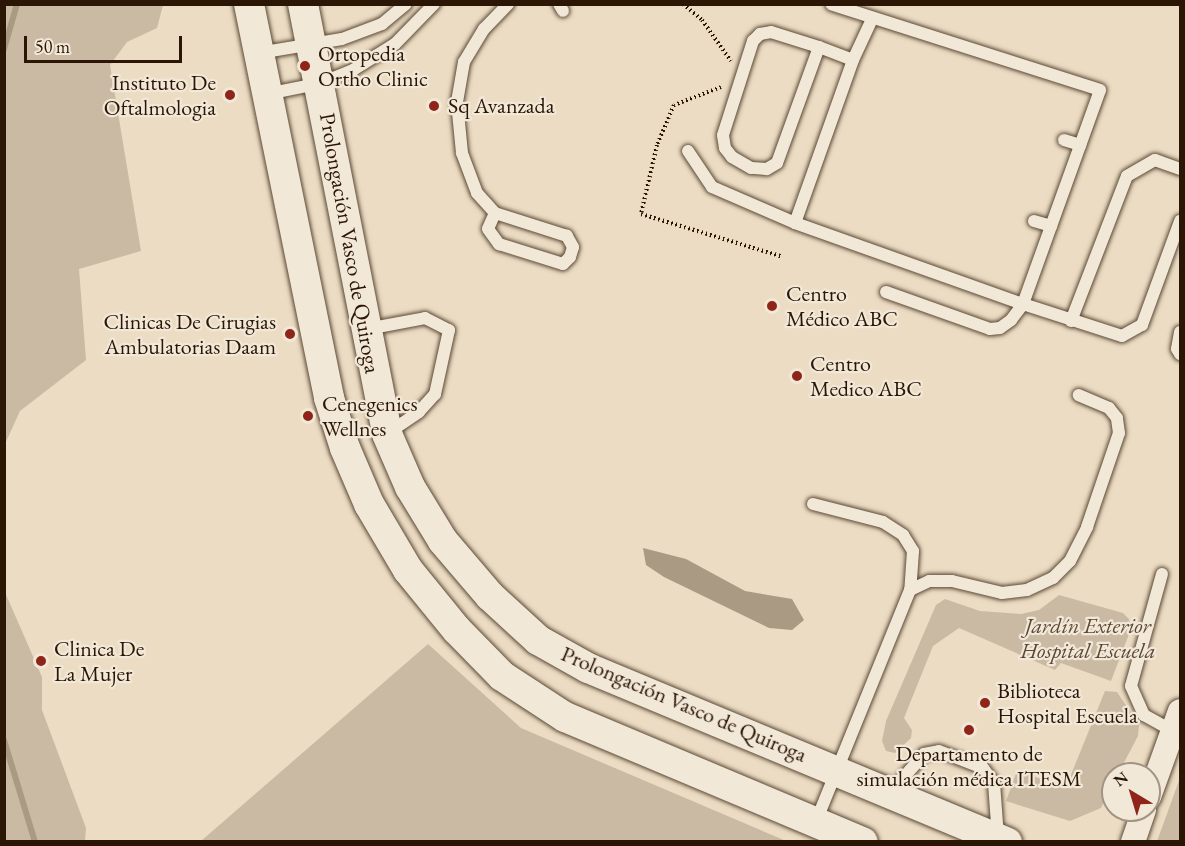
<!DOCTYPE html>
<meta charset="utf-8">
<style>
body{margin:0}
#map{position:relative;width:1185px;height:846px;overflow:hidden;background:#ebdcc3;font-family:"EB Garamond",serif}
div>[style]{position:absolute}
[style*='--x']{left:calc(var(--x)*1px);top:calc(var(--y)*1px);width:calc(var(--w)*1px);rotate:calc(var(--a)*1deg)}
.green>*{inset:0;background:#cabaa3}
.water>*{inset:0;background:#aa9983}
.stream>*{height:6px;margin:-3px;padding:0 3px;transform-origin:3px;border-radius:3px;background:#aa9983}
.path>*{height:4px;margin-top:-2px;transform-origin:0;background:repeating-linear-gradient(90deg,#2b1606 0 1.5px,transparent 0 4.5px)}
.roads{filter:drop-shadow(0 0 2px #5b4835) drop-shadow(0 0 2px #5b4835)}
.service>*{height:12px;margin:-6px;padding:0 6px;transform-origin:6px;border-radius:6px;background:#f2e8d8}
.minor>*{height:24px;margin:-12px;padding:0 12px;transform-origin:12px;border-radius:12px;background:#f2e8d8}
.tertiary>*{height:30px;margin:-15px;padding:0 15px;transform-origin:15px;border-radius:15px;background:#f2e8d8}
.dots>*{width:16px;height:16px;translate:-50% -50%;box-sizing:border-box;border:3px solid #f2e8d8;border-radius:50%}
span{translate:-50% -50%;white-space:nowrap;text-align:center;line-height:1.15;-webkit-text-stroke:4.5px #f2e8d8;paint-order:stroke}
.poi-label{font-size:22px;color:#2b1606}
.left{translate:0 -50%;text-align:left}
.right{translate:-100% -50%;text-align:right}
.street-label{font-size:22px;color:#2b1606}
.park-label{font-size:22px;color:#5b4735;font-style:italic}
.frame{position:absolute;inset:0;border:6px solid #2b1606;pointer-events:none}
.north{position:absolute;left:1101px;top:762px;width:60px;height:60px;box-sizing:border-box;background:#f2e8d8;border:2px solid #a29484;border-radius:50%;rotate:322deg;font-size:16px;font-weight:700;line-height:24px;text-align:center;color:#2b1606}
.north::after{content:'';display:block;margin:auto;width:21px;height:27px;background:#8f2418;clip-path:polygon(50% 0,100% 100%,50% 72%,0 100%)}
.scale{position:absolute;left:24px;top:36px;width:158px;height:27px;box-sizing:border-box;border:3px solid #2b1606;border-top:0;padding-left:8px;font-size:18px;line-height:21px;white-space:nowrap;color:#2b1606;-webkit-text-stroke:4px #f2e8d8;paint-order:stroke}
</style>
<div id="map">
<div class="green">
<div style="clip-path:polygon(5px 4px,163px 5px,157px 28px,127px 42px,110px 65px,141px 251px,79px 269px,86px 360px,20px 411px,5px 444px)"></div>
<div style="clip-path:polygon(4px 590px,42px 677px,42px 710px,86px 828px,85px 841px,5px 841px)"></div>
<div style="clip-path:polygon(1059px 595px,1123px 613px,1129px 619px,1131px 629px,1111px 681px,1061px 663px,1055px 670px,959px 628px,933px 646px,904px 718px,912px 730px,911px 738px,895px 753px,886px 751px,882px 741px,886px 721px,936px 605px,945px 599px,980px 611px,1021px 614px,1039px 610px)"></div>
<div style="clip-path:polygon(428px 644px,521px 728px,786px 841px,201px 841px)"></div>
<div style="clip-path:polygon(1105px 691px,1117px 692px,1139px 725px,1138px 736px,1118px 774px,1113px 774px,1113px 784px,1101px 808px,1070px 821px,1006px 801px,1017px 771px,1066px 787px)"></div>
<div style="clip-path:polygon(1180px 778px,1180px 841px,1157px 841px,1160px 833px)"></div>
</div>
<div class="water">
<div style="clip-path:polygon(643px 548px,686px 559px,745px 591px,792px 599px,804px 620px,792px 630px,769px 628px,664px 577px,646px 565px)"></div>
</div>
<div class="stream">
<div style="--x:4;--y:49;--w:47;--a:-73.9"></div>
<div style="--x:4;--y:740;--w:107;--a:73.1"></div>
</div>
<div class="path">
<div style="--x:683;--y:4;--w:25;--a:40"></div>
<div style="--x:702;--y:20;--w:50;--a:54.7"></div>
<div style="--x:721;--y:87;--w:50;--a:159"></div>
<div style="--x:674;--y:105;--w:43;--a:113"></div>
<div style="--x:657;--y:145;--w:71;--a:103.1"></div>
<div style="--x:641;--y:214;--w:148;--a:16.8"></div>
</div>
<div class="roads">
<div class="service">
<div style="--x:559;--y:4;--w:8;--a:60"></div>
<div style="--x:819;--y:47;--w:123;--a:109.9"></div>
<div style="--x:777;--y:163;--w:12;--a:149"></div>
<div style="--x:767;--y:169;--w:16;--a:-176"></div>
<div style="--x:751;--y:168;--w:22;--a:-150"></div>
<div style="--x:732;--y:157;--w:11;--a:-128"></div>
<div style="--x:725;--y:148;--w:13;--a:-99"></div>
<div style="--x:723;--y:135;--w:99;--a:-72.3"></div>
<div style="--x:753;--y:41;--w:10;--a:-45"></div>
<div style="--x:760;--y:34;--w:11;--a:-10"></div>
<div style="--x:771;--y:32;--w:50;--a:17.4"></div>
<div style="--x:819;--y:47;--w:36;--a:21"></div>
<div style="--x:259;--y:53;--w:84;--a:-9.6"></div>
<div style="--x:342;--y:39;--w:43;--a:-20.6"></div>
<div style="--x:382;--y:24;--w:31;--a:-40"></div>
<div style="--x:267;--y:94;--w:55;--a:-11.5"></div>
<div style="--x:321;--y:83;--w:35;--a:-22"></div>
<div style="--x:353;--y:70;--w:49;--a:-31.8"></div>
<div style="--x:395;--y:44;--w:56;--a:-45.7"></div>
<div style="--x:1064;--y:140;--w:17;--a:17"></div>
<div style="--x:688;--y:151;--w:43;--a:56.3"></div>
<div style="--x:712;--y:187;--w:90;--a:23.4"></div>
<div style="--x:795;--y:223;--w:242;--a:19.6"></div>
<div style="--x:1023;--y:304;--w:227;--a:-70.2"></div>
<div style="--x:1100;--y:90;--w:282;--a:-162.3"></div>
<div style="--x:495;--y:213;--w:17;--a:114"></div>
<div style="--x:488;--y:229;--w:19;--a:54"></div>
<div style="--x:499;--y:244;--w:67;--a:17.4"></div>
<div style="--x:563;--y:264;--w:10;--a:-45"></div>
<div style="--x:570;--y:257;--w:10;--a:-73"></div>
<div style="--x:573;--y:247;--w:13;--a:-119"></div>
<div style="--x:567;--y:236;--w:76;--a:-162.3"></div>
<div style="--x:495;--y:213;--w:27;--a:-132"></div>
<div style="--x:477;--y:193;--w:43;--a:-110.6"></div>
<div style="--x:462;--y:153;--w:51;--a:-95.6"></div>
<div style="--x:457;--y:102;--w:41;--a:-80.1"></div>
<div style="--x:464;--y:62;--w:39;--a:-59"></div>
<div style="--x:484;--y:29;--w:35;--a:-46"></div>
<div style="--x:1034;--y:221;--w:18;--a:16"></div>
<div style="--x:795;--y:223;--w:173;--a:-70.4"></div>
<div style="--x:853;--y:60;--w:45;--a:-65.1"></div>
<div style="--x:886;--y:292;--w:110;--a:19.6"></div>
<div style="--x:990;--y:329;--w:10;--a:-6"></div>
<div style="--x:1000;--y:328;--w:14;--a:-36"></div>
<div style="--x:1011;--y:320;--w:20;--a:-53"></div>
<div style="--x:1023;--y:304;--w:104;--a:17.9"></div>
<div style="--x:1122;--y:336;--w:23;--a:-29"></div>
<div style="--x:1142;--y:325;--w:111;--a:-69.9"></div>
<div style="--x:1071;--y:321;--w:155;--a:-68.9"></div>
<div style="--x:1127;--y:176;--w:32;--a:-30"></div>
<div style="--x:1155;--y:160;--w:27;--a:20"></div>
<div style="--x:367;--y:329;--w:59;--a:-10.7"></div>
<div style="--x:425;--y:318;--w:27;--a:27"></div>
<div style="--x:449;--y:330;--w:66;--a:102.3"></div>
<div style="--x:435;--y:394;--w:24;--a:132"></div>
<div style="--x:419;--y:412;--w:37;--a:146"></div>
<div style="--x:1180;--y:332;--w:17;--a:100"></div>
<div style="--x:1177;--y:349;--w:6;--a:59"></div>
<div style="--x:813;--y:504;--w:72;--a:14.4"></div>
<div style="--x:883;--y:522;--w:24;--a:33"></div>
<div style="--x:903;--y:535;--w:19;--a:58"></div>
<div style="--x:913;--y:551;--w:39;--a:94"></div>
<div style="--x:910;--y:590;--w:250;--a:112.1"></div>
<div style="--x:1162;--y:574;--w:116;--a:105.5"></div>
<div style="--x:1131;--y:686;--w:32;--a:66"></div>
<div style="--x:1144;--y:715;--w:33;--a:29"></div>
<div style="--x:910;--y:590;--w:21;--a:-25"></div>
<div style="--x:929;--y:581;--w:23;--a:0"></div>
<div style="--x:952;--y:581;--w:51;--a:13.5"></div>
<div style="--x:1002;--y:593;--w:25;--a:-7"></div>
<div style="--x:1027;--y:590;--w:29;--a:-25"></div>
<div style="--x:1053;--y:578;--w:24;--a:-45"></div>
<div style="--x:1070;--y:561;--w:38;--a:-63"></div>
<div style="--x:1087;--y:527;--w:99;--a:-71.2"></div>
<div style="--x:1119;--y:433;--w:15;--a:-98"></div>
<div style="--x:1117;--y:418;--w:13;--a:-129"></div>
<div style="--x:1109;--y:408;--w:33;--a:-157"></div>
<div style="--x:891;--y:792;--w:50;--a:-49"></div>
<div style="--x:924;--y:754;--w:15;--a:-11"></div>
<div style="--x:939;--y:751;--w:47;--a:21.1"></div>
<div style="--x:983;--y:768;--w:19;--a:54"></div>
<div style="--x:994;--y:783;--w:54;--a:85.8"></div>
</div>
<div class="minor">
<div style="--x:1149;--y:797;--w:91;--a:-70.2"></div>
<div style="--x:1133;--y:842;--w:34;--a:-71"></div>
</div>
<div class="tertiary">
<div style="--x:249;--y:4;--w:402;--a:78.5"></div>
<div style="--x:329;--y:398;--w:52;--a:72.3"></div>
<div style="--x:345;--y:448;--w:61;--a:66.8"></div>
<div style="--x:369;--y:504;--w:77;--a:59.4"></div>
<div style="--x:408;--y:570;--w:77;--a:50.8"></div>
<div style="--x:457;--y:630;--w:64;--a:45.6"></div>
<div style="--x:502;--y:676;--w:75;--a:33.1"></div>
<div style="--x:565;--y:717;--w:323;--a:22.8"></div>
<div style="--x:303;--y:4;--w:438;--a:78.9"></div>
<div style="--x:387;--y:434;--w:58;--a:66.5"></div>
<div style="--x:410;--y:487;--w:63;--a:58.6"></div>
<div style="--x:443;--y:541;--w:72;--a:49.5"></div>
<div style="--x:490;--y:596;--w:65;--a:42.5"></div>
<div style="--x:538;--y:640;--w:57;--a:29.2"></div>
<div style="--x:588;--y:668;--w:454;--a:22.6"></div>
</div>
</div>
<div class="dots">
<div style="left:305px;top:66px;background:#8f2418"></div>
<div style="left:230px;top:95px;background:#8f2418"></div>
<div style="left:434px;top:106px;background:#8f2418"></div>
<div style="left:772px;top:306px;background:#8f2418"></div>
<div style="left:290px;top:334px;background:#8f2418"></div>
<div style="left:797px;top:376px;background:#8f2418"></div>
<div style="left:308px;top:416px;background:#8f2418"></div>
<div style="left:41px;top:661px;background:#8f2418"></div>
<div style="left:985px;top:703px;background:#8f2418"></div>
<div style="left:969px;top:730px;background:#8f2418"></div>
</div>
<div class="poi-label">
<span class="left" style="left:318px;top:66px">Ortopedia<br>Ortho Clinic</span>
<span class="right" style="left:216px;top:95px">Instituto De<br>Oftalmologia</span>
<span class="left" style="left:448px;top:106px">Sq Avanzada</span>
<span class="left" style="left:786px;top:306px">Centro<br>Médico ABC</span>
<span class="right" style="left:276px;top:334px">Clinicas De Cirugias<br>Ambulatorias Daam</span>
<span class="left" style="left:810px;top:376px">Centro<br>Medico ABC</span>
<span class="left" style="left:322px;top:416px">Cenegenics<br>Wellnes</span>
<span class="left" style="left:54px;top:661px">Clinica De<br>La Mujer</span>
<span class="left" style="left:997px;top:703px">Biblioteca<br>Hospital Escuela</span>
<span style="left:969px;top:766px">Departamento de<br>simulación médica ITESM</span>
</div>
<div class="street-label">
<span style="left:350px;top:243px;rotate:80deg">Prolongación Vasco de Quiroga</span>
<span style="left:684px;top:704px;rotate:23deg">Prolongación Vasco de Quiroga</span>
</div>
<div class="park-label">
<span style="left:1088px;top:638px">Jardín Exterior<br>Hospital Escuela</span>
</div>
<div class="frame"></div>
<div class="north">N</div>
<div class="scale">50 m</div>
</div>
